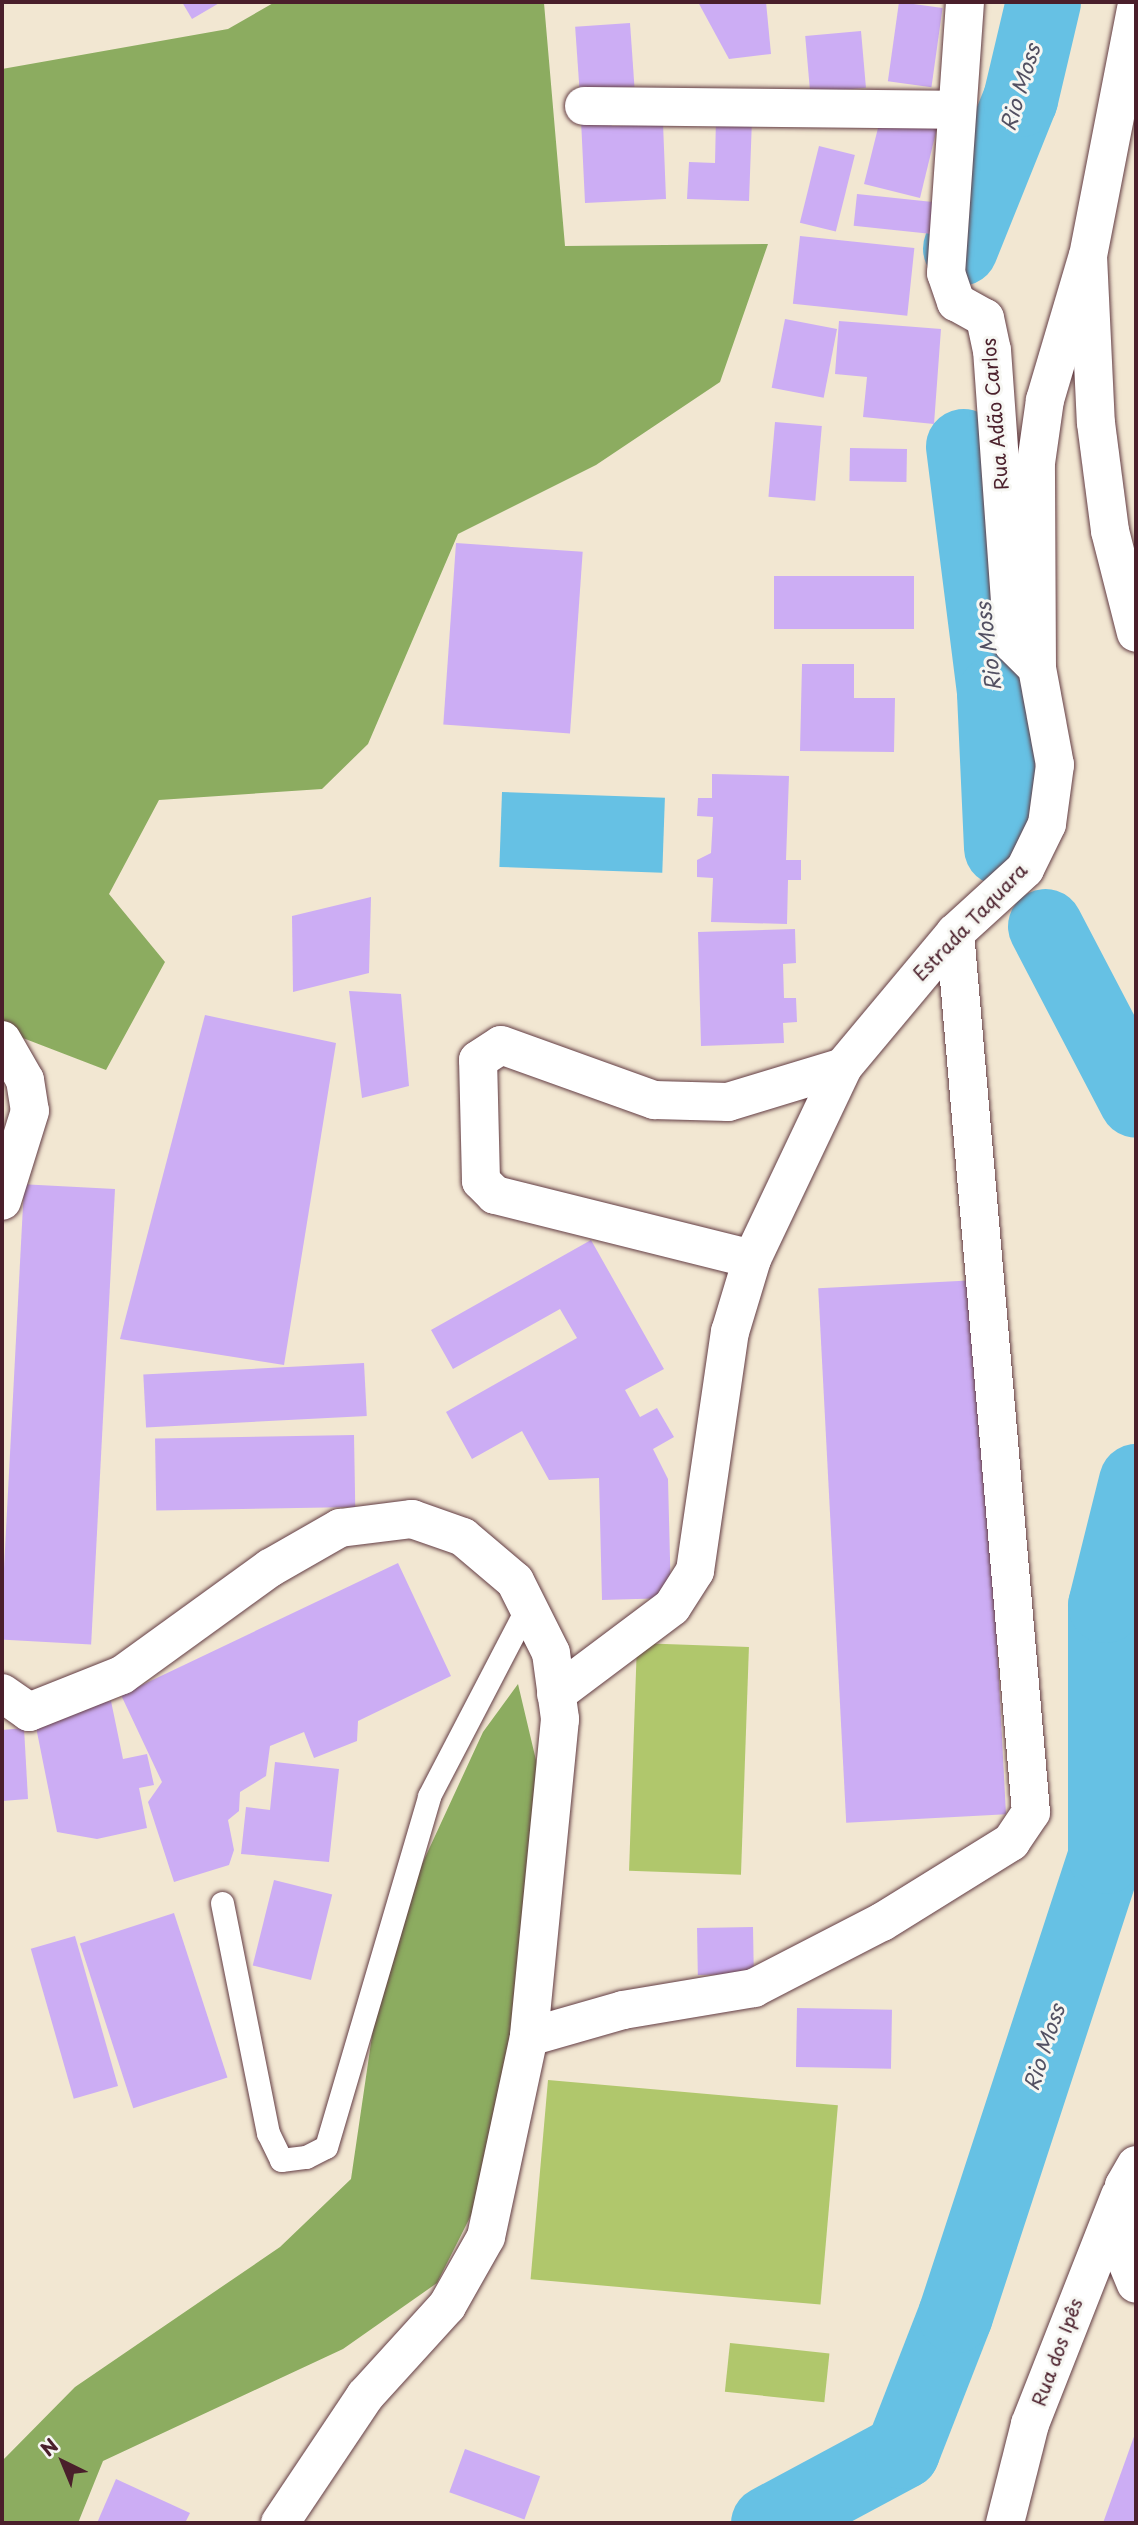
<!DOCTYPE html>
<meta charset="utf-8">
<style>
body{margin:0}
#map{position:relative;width:1138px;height:2525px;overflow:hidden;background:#f2e7d2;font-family:"Playpen Sans",sans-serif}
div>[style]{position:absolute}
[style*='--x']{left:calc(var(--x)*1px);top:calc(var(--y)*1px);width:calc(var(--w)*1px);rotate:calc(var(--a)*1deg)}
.green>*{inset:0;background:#b0c76c;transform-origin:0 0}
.forest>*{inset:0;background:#8cac60}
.water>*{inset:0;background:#66c1e4;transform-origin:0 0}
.river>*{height:75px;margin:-37.5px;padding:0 37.5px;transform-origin:37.5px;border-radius:37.5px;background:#66c1e4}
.building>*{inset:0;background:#ccadf4;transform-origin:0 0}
.roads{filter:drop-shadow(0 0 2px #633d44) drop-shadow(0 0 2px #633d44)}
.lane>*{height:23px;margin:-11.5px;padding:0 11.5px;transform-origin:11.5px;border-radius:11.5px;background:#fff}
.street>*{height:38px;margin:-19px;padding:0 19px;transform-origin:19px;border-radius:19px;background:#fff}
.secondary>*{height:38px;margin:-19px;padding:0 19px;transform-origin:19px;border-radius:19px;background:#fff}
span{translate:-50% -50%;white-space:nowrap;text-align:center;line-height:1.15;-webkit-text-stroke:6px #f6f6f2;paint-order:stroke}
.street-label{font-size:19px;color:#4a1f2b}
.water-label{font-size:21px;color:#525062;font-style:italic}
.frame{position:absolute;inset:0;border:4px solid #4a1f2b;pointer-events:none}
.north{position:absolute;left:28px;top:2427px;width:70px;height:70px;-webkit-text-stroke:5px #f6f6f2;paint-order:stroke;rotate:317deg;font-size:19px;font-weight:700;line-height:28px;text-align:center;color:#4a1f2b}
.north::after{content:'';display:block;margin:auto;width:24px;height:32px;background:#4a1f2b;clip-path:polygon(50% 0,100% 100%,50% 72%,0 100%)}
</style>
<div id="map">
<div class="green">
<div style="left:637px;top:1643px;width:112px;height:228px;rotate:2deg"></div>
<div style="left:548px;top:2080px;width:291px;height:200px;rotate:5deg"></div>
<div style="left:730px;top:2343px;width:100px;height:49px;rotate:6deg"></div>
</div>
<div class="forest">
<div style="clip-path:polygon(275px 2px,544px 3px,565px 246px,768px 244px,720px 382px,596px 465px,458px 534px,368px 744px,322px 789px,159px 800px,109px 894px,165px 962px,106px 1070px,2px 1030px,2px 69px,228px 29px)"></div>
<div style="clip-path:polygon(518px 1684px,561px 1866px,527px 2104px,437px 2283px,343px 2349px,103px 2461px,78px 2523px,2px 2523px,2px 2461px,75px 2387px,280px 2247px,351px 2179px,373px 2029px,417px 1875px,483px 1732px)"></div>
</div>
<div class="water">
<div style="left:502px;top:792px;width:163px;height:75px;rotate:2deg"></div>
</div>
<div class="river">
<div style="--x:960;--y:248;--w:161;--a:-68.1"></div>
<div style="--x:1020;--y:99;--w:100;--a:-76.7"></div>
<div style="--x:963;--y:446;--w:249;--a:82.8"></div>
<div style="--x:994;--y:693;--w:155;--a:87.4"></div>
<div style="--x:1045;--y:926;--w:196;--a:62.4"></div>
<div style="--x:768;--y:2523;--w:152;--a:-28.2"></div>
<div style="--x:902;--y:2451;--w:146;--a:-68.7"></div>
<div style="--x:955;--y:2315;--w:483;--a:-71.9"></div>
<div style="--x:1105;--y:1856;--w:251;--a:-90"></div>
<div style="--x:1105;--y:1605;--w:128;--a:-76"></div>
</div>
<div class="building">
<div style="clip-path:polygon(182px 2px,221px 2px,192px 19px)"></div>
<div style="clip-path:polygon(698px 2px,766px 2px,771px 54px,729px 59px)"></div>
<div style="left:899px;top:2px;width:44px;height:80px;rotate:8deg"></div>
<div style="left:630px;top:23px;width:64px;height:55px;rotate:86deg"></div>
<div style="left:861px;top:31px;width:57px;height:56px;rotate:85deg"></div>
<div style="clip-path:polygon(716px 117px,752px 119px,749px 201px,687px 199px,689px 162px,715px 163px)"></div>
<div style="clip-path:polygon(612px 118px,612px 126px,663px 123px,666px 199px,585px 203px,581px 120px)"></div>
<div style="clip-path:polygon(938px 124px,920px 198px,864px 184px,878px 128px)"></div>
<div style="left:819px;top:146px;width:37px;height:79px;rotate:14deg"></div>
<div style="left:857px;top:194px;width:81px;height:32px;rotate:6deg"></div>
<div style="left:800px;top:236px;width:115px;height:68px;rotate:6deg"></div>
<div style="left:785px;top:319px;width:53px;height:70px;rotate:11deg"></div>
<div style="clip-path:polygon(839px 321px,941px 329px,934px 424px,863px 417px,867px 377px,835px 374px)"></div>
<div style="left:775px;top:422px;width:47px;height:75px;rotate:5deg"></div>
<div style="left:850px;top:448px;width:57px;height:33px;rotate:1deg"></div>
<div style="left:456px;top:543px;width:127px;height:182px;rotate:4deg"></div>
<div style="left:774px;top:576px;width:140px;height:53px"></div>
<div style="clip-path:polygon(802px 664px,854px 664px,854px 698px,895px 698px,894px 752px,800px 751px)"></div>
<div style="clip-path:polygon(712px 774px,789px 776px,786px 860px,801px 860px,801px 880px,788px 880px,787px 924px,711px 922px,713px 878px,697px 877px,697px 860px,711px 853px,713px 817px,697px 816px,698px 798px,712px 798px)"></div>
<div style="clip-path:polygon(371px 897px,369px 973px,293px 992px,292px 916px)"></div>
<div style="clip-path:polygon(795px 929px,796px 963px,783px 964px,784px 998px,796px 998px,797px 1022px,783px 1023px,784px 1043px,701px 1046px,698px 932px)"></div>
<div style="clip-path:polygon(349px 991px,401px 994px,409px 1086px,362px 1098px)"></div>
<div style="clip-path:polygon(205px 1015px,336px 1043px,284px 1365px,120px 1339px)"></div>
<div style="left:115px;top:1189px;width:456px;height:91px;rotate:93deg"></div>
<div style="clip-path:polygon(591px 1240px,664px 1369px,625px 1390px,640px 1417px,657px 1408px,674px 1437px,653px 1449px,668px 1479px,671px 1598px,602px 1600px,599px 1478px,549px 1480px,522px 1431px,472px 1459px,446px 1412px,577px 1338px,560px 1309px,453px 1369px,431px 1330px)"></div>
<div style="left:978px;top:1280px;width:535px;height:160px;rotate:87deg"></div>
<div style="left:364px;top:1363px;width:53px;height:221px;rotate:87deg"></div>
<div style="left:354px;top:1435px;width:72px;height:199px;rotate:89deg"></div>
<div style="clip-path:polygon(398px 1563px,451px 1676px,358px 1721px,357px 1741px,314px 1758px,304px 1732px,270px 1746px,266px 1776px,240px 1792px,239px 1811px,228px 1820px,234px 1850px,229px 1865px,174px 1882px,148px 1802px,162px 1782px,121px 1695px)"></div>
<div style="clip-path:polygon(111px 1701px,123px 1759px,147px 1754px,154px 1785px,139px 1788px,147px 1828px,97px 1839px,57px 1832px,34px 1717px)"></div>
<div style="clip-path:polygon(24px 1728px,28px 1799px,2px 1801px,2px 1730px)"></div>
<div style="clip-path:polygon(275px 1762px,339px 1769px,329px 1862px,241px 1854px,246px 1807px,270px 1810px)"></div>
<div style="left:274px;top:1880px;width:60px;height:88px;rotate:14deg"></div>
<div style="left:174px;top:1913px;width:173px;height:99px;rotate:72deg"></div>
<div style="left:753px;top:1927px;width:47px;height:56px;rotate:89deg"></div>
<div style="left:75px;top:1936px;width:156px;height:46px;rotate:74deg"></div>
<div style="left:797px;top:2008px;width:95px;height:59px;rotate:1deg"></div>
<div style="clip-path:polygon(1136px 2431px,1136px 2523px,1103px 2523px)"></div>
<div style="left:465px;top:2449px;width:80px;height:46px;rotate:20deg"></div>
<div style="clip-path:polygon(116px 2479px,190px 2513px,185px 2523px,97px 2523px)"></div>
</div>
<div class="roads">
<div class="lane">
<div style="--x:222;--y:1903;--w:235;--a:78.7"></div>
<div style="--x:268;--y:2133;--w:30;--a:64"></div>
<div style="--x:281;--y:2160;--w:25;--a:-7"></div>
<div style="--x:306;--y:2157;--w:22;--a:-27"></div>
<div style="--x:326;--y:2147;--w:366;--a:-73.6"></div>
<div style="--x:429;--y:1796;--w:214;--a:-62.5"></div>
</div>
<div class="street">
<div style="--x:965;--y:2;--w:272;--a:94"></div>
<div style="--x:946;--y:273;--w:31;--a:71"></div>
<div style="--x:956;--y:302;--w:33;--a:29"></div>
<div style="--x:985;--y:318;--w:33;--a:78"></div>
<div style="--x:992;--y:350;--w:295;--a:85.9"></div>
<div style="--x:1013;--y:644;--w:27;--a:45"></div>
<div style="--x:584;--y:106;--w:371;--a:0.6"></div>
<div style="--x:2;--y:1040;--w:46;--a:60.1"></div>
<div style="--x:25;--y:1080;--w:31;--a:81"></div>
<div style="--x:30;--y:1111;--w:94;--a:107.3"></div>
<div style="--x:752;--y:1259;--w:265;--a:-166"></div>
<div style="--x:495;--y:1195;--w:20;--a:-135"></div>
<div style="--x:481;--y:1181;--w:121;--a:-91.4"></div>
<div style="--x:478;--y:1060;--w:27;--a:-33"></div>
<div style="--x:501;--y:1045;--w:163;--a:19.8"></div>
<div style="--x:654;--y:1100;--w:74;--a:1.5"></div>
<div style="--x:728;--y:1102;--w:120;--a:-16.9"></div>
<div style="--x:843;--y:1067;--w:175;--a:-50.1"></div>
<div style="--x:955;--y:933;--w:95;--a:-42.4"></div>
<div style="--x:1025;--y:869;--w:50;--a:-63.9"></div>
<div style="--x:1047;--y:824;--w:60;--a:-82.3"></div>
<div style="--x:1055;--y:765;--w:99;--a:-100.5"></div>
<div style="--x:1037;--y:668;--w:205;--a:-90.3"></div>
<div style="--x:1036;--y:463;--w:64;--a:-81.9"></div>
<div style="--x:1045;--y:400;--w:148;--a:-73.5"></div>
<div style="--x:2;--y:1693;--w:33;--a:35"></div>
<div style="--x:29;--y:1712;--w:100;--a:-21.7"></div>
<div style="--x:122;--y:1675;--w:183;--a:-35.9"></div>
<div style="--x:270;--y:1568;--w:81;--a:-29.7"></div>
<div style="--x:340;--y:1528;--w:73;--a:-7.1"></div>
<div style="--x:412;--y:1519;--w:54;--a:19.4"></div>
<div style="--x:463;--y:1537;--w:68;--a:40.2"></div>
<div style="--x:515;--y:1581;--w:80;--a:63.4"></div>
<div style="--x:551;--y:1653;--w:67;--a:82.2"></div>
<div style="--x:560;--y:1719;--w:320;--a:95.6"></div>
<div style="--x:556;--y:1694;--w:145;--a:-36.9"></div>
<div style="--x:672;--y:1607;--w:43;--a:-57.4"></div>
<div style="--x:695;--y:1571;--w:242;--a:-81.7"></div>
<div style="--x:730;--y:1332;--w:76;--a:-73.2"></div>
<div style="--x:752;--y:1259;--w:212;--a:-64.6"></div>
<div style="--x:280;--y:2523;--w:153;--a:-56.2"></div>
<div style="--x:365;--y:2396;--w:122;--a:-47.7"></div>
<div style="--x:447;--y:2306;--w:79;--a:-60.5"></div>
<div style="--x:486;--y:2237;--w:205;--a:-77.9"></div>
<div style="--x:529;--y:2037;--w:98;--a:-16"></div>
<div style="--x:623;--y:2010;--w:133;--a:-9.5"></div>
<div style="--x:754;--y:1988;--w:144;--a:-27.3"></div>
<div style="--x:882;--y:1922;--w:152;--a:-31.8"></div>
<div style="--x:1011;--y:1842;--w:36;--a:-56"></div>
<div style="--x:1031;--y:1812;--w:882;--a:-94.94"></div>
<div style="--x:1005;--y:2523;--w:102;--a:-75.8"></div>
<div style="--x:1030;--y:2424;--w:245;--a:-68.5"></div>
</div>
<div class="secondary">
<div style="--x:1136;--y:9;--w:252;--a:101"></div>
<div style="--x:1088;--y:256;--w:167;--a:87.3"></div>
<div style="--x:1096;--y:423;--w:109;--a:82.6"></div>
<div style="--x:1110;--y:531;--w:105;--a:75.7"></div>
<div style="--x:1136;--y:2165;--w:24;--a:120"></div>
<div style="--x:1124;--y:2186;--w:46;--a:102.5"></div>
<div style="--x:1114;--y:2231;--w:57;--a:67.5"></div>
</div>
</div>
<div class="street-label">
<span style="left:995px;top:414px;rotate:-95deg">Rua Adão Carlos</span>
<span style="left:970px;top:922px;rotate:-46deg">Estrada Taquara</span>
<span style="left:1057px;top:2352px;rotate:-70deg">Rua dos Ipês</span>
</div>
<div class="water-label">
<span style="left:1019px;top:87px;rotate:-73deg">Rio Moss</span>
<span style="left:987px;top:647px;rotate:-97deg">Rio Moss</span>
<span style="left:1043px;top:2047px;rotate:-72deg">Rio Moss</span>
</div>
<div class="frame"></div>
<div class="north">N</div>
</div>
